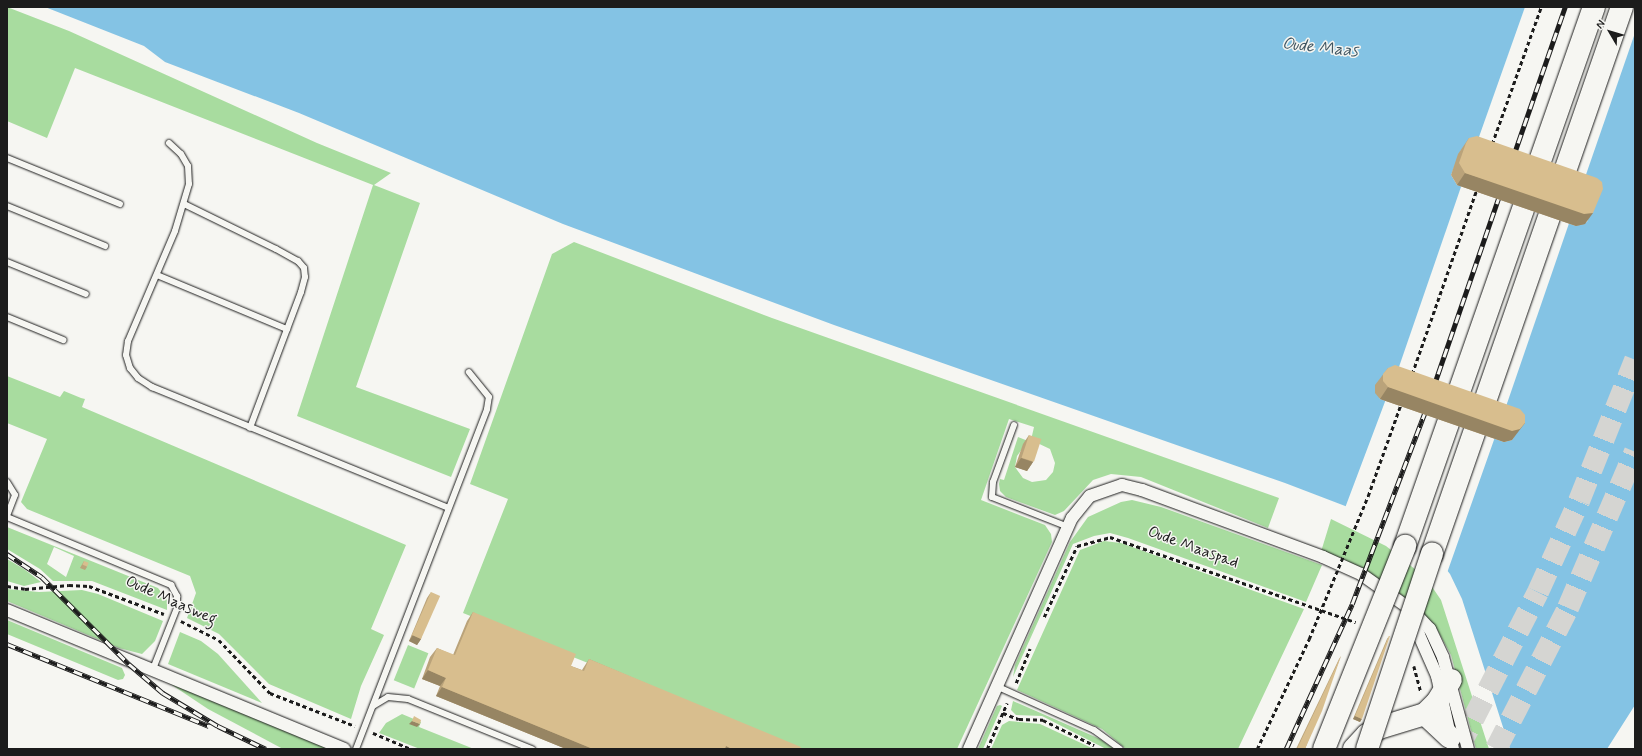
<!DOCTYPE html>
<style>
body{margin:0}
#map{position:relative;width:1642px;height:756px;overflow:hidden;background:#f6f6f2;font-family:Mynerve,sans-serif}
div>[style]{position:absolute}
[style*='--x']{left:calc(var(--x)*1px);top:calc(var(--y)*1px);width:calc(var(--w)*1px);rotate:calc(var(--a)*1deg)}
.green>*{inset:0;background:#a8dc9f;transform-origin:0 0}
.water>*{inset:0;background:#84c3e4}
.pier>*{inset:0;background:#f6f6f2;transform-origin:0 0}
.highway-tunnel>*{height:22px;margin-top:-11px;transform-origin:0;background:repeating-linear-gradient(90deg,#d5d5d2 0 22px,transparent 0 33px)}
.path>*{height:2.5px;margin-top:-1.25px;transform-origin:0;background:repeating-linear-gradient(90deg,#1c1c1c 0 4px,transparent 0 7px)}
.roads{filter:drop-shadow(0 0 1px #1c1c1c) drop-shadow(0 0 1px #1c1c1c)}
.lane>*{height:6px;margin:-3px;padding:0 3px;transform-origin:3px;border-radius:3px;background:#f6f6f2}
.street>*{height:12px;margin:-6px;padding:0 6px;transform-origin:6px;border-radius:6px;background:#f6f6f2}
.highway>*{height:22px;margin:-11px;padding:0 11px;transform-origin:11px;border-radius:11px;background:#f6f6f2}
.rail>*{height:4.5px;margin-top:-2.25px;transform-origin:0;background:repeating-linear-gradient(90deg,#f6f6f2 0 9px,#1c1c1c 0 18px);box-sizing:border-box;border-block:1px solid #1c1c1c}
.path-bridge>*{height:2.5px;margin-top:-1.25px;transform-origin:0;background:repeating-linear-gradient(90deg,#1c1c1c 0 4px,transparent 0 7px)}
.bridges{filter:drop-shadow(0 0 1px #1c1c1c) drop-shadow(0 0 1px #1c1c1c)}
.highway-bridge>*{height:22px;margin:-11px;padding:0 11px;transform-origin:11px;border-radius:11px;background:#f6f6f2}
.wall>*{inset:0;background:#baa37a}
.shaded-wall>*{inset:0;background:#978563}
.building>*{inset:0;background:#d8be8e;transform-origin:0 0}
span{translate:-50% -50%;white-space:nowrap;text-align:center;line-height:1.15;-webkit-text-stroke:3px #f6f6f2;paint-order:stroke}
.street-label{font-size:16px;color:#1c1c1c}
.water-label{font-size:17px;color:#405662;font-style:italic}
.frame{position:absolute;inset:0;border:8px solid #1c1c1c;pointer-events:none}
.north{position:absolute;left:1590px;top:12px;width:40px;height:40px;-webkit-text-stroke:3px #f6f6f2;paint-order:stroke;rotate:308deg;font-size:11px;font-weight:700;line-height:16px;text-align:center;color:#1c1c1c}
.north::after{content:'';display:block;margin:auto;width:14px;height:18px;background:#1c1c1c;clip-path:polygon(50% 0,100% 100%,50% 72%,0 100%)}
</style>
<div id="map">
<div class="green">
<div style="clip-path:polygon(7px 7px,69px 31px,317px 143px,391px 173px,374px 185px,420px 203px,356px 387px,470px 429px,451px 477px,297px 416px,373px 185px,75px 68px,47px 138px,7px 121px)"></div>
<div style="clip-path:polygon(574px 242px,772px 318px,1279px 498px,1268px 528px,1141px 477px,1111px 474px,1093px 480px,1064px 511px,1055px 515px,1006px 497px,1000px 491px,999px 484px,1000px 479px,1004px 480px,1018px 437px,1028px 441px,1017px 456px,1015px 467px,1023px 478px,1032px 482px,1046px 480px,1053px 472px,1055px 463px,1050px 449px,1031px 440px,1034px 427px,1009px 419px,981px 500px,1045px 525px,1051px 534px,1052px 542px,957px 749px,803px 749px,463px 613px,508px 499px,470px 484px,552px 254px)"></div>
<div style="clip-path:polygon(7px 376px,60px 397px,64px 391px,81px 398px,85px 399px,82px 407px,406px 545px,371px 629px,384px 635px,361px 686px,351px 719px,269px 684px,219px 634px,187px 618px,196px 593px,190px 576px,27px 509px,21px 502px,47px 439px,7px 423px)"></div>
<div style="clip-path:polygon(1132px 500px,1161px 507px,1322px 565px,1306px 602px,1128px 538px,1110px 533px,1094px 536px,1073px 544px,1013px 677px,1015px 665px,1070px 542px,1088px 517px,1121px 502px)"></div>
<div style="clip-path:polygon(1331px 519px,1386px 546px,1426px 578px,1441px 600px,1489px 749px,1476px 749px,1451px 655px,1434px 624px,1389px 584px,1320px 555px)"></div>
<div style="clip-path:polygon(evenodd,7px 527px,158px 588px,167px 600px,167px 610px,92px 581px,53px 581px,40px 569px,7px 549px,7px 527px,54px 547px,74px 556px,66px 577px,47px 564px,54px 547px)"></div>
<div style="clip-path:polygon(1104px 541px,1121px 543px,1304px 609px,1238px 749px,1126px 749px,1102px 729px,1017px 690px,1080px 550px)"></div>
<div style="clip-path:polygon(7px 559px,24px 569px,41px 582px,24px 586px,7px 581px)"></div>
<div style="clip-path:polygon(7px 589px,39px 592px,82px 590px,98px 594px,163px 621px,155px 641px,142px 654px,119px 648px,7px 601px)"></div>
<div style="clip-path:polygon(7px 620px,122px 668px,125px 675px,123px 679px,118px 680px,7px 634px)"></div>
<div style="clip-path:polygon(180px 632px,201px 641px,218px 654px,262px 703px,168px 664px)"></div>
<div style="left:408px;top:645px;width:22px;height:38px;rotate:22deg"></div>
<div style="clip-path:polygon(163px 679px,329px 749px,283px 749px,208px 709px)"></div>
<div style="clip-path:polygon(1013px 701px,1100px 739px,1114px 749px,1106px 749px,1042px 716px,1016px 715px,1011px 710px)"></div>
<div style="clip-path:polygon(1000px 705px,1002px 706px,983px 749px,978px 749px,997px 706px)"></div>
<div style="clip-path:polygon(402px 714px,421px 722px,419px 727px,474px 749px,420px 749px,379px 733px,386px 723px)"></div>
<div style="clip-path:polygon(1009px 721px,1040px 724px,1094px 749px,991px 749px,1002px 725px)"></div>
</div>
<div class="water">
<div style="clip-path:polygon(evenodd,45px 7px,1635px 7px,1635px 705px,1607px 749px,1510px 749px,1462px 599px,1450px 574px,1434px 554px,1413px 539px,1353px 509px,1285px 483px,834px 325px,563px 224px,299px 113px,165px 62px,144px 46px,45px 7px,1461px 150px,1595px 201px,1587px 222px,1576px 226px,1457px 185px,1451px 175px,1461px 150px,45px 7px,1380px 379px,1516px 434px,1512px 440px,1504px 442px,1380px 399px,1375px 389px,1380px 379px)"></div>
</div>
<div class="pier">
<div style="clip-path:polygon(1525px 7px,1635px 7px,1635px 33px,1581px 189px,1474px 151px)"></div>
<div style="left:1462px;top:184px;width:114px;height:209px;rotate:19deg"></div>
<div style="clip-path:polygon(1386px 399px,1495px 437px,1447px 573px,1433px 556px,1412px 540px,1345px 508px)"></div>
</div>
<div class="highway-tunnel">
<div style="--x:1458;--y:749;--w:176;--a:-63"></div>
<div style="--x:1538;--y:592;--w:100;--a:-65.7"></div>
<div style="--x:1579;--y:501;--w:152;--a:-68.3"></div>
<div style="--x:1496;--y:749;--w:158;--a:-62.9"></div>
<div style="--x:1568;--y:608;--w:170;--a:-66.8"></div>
</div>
<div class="path">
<div style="--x:1492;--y:144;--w:145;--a:-70.3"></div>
<div style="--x:1412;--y:374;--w:197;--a:-70.7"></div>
<div style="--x:7;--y:586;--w:18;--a:9"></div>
<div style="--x:25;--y:589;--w:44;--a:-5.2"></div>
<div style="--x:69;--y:585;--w:20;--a:3"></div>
<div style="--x:89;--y:586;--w:80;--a:20.5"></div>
<div style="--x:1044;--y:617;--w:78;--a:-65.1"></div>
<div style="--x:1077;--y:546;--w:34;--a:-15"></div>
<div style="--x:1110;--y:537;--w:260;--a:19.1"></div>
<div style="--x:181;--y:621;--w:42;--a:26.6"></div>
<div style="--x:219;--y:640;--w:74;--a:46.1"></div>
<div style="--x:270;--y:693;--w:91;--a:21.2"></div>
<div style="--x:1414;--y:666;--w:27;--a:75"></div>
<div style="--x:1016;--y:683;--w:37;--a:-68"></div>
<div style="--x:1003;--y:713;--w:17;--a:21"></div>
<div style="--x:1019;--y:719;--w:24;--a:2"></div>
<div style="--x:1043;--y:720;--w:57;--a:26.1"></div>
<div style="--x:373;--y:733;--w:41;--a:22.8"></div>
<div style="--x:987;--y:749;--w:50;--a:-66.5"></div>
</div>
<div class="roads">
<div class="lane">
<div style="--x:169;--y:143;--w:16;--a:43"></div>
<div style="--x:181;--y:154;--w:14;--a:60"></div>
<div style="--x:188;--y:166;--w:18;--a:87"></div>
<div style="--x:189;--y:184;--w:49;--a:106.6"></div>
<div style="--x:175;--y:231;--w:120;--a:113.1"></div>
<div style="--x:128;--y:341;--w:14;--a:98"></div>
<div style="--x:126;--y:355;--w:14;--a:73"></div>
<div style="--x:130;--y:368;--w:13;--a:51"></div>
<div style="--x:138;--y:378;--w:17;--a:33"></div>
<div style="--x:152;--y:387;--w:320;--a:22.2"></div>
<div style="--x:7;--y:158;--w:122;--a:22.2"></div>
<div style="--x:184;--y:204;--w:102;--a:26.1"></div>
<div style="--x:276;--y:249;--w:25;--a:29"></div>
<div style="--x:298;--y:261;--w:9;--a:49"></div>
<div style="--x:304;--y:268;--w:9;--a:84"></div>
<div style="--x:305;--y:277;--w:16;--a:105"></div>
<div style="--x:301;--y:292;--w:145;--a:110.6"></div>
<div style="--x:7;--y:206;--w:106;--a:22.2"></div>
<div style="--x:7;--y:262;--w:85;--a:22.1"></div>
<div style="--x:157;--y:275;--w:141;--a:22.6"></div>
<div style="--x:7;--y:317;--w:61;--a:22.3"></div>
<div style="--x:1014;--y:425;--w:61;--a:110.2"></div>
<div style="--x:993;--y:482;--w:15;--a:94"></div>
<div style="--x:992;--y:497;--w:82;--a:21.5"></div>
<div style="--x:7;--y:482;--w:15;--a:58"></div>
<div style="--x:15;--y:495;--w:22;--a:111"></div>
<div style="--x:7;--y:517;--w:178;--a:22.5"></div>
<div style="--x:171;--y:585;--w:13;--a:61"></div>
<div style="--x:177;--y:596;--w:12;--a:90"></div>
<div style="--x:177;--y:608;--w:66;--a:111.5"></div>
<div style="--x:996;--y:686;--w:107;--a:24.2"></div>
<div style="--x:1094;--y:730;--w:32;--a:36"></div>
<div style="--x:373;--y:706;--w:17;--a:-31"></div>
<div style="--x:388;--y:697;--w:20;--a:6"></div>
<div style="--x:408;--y:699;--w:134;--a:22"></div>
<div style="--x:356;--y:749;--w:364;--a:-68.9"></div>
<div style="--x:487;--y:409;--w:12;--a:-81"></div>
<div style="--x:489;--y:397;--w:32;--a:-129"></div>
</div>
<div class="street">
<div style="--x:7;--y:610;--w:365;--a:22.4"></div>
<div style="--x:1408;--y:619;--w:19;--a:55"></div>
<div style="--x:1419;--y:635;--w:45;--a:66.3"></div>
<div style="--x:1437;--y:676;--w:75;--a:77.6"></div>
<div style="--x:969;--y:749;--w:253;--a:-66"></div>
<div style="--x:1072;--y:518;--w:28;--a:-51"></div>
<div style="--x:1090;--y:496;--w:34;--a:-19"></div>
<div style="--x:1122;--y:485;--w:21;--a:14"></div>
<div style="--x:1142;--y:490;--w:193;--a:20.3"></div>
<div style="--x:1323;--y:557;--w:42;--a:24.1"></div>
<div style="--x:1361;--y:574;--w:64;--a:35.4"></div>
<div style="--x:1413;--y:611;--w:25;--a:47"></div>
<div style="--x:1430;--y:629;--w:31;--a:65"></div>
<div style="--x:1443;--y:657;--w:95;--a:74.8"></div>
</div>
<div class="highway">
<div style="--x:1405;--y:546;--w:571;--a:-70.68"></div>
<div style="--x:1432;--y:554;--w:579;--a:-70.85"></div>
<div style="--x:1425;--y:714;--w:34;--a:43"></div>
<div style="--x:1354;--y:749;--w:19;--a:-47"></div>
<div style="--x:1367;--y:735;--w:14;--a:-30"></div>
<div style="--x:1379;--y:728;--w:48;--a:-16.9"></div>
<div style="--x:1425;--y:714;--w:17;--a:-45"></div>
<div style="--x:1437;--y:702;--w:26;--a:-58"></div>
</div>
</div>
<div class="rail">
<div style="--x:1512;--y:160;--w:162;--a:-70.9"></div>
<div style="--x:1432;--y:391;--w:215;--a:-71"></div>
<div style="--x:7;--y:554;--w:42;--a:33.3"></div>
<div style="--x:42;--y:577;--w:123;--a:45"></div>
<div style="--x:129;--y:664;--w:45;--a:40.5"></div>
<div style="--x:163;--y:693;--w:64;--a:31"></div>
<div style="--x:218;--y:726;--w:53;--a:25.6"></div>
<div style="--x:7;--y:644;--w:218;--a:22.1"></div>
<div style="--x:1286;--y:749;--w:159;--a:-65.5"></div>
<div style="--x:1352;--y:604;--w:214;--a:-69.2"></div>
</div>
<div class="path-bridge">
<div style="--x:1257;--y:749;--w:122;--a:-64.7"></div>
<div style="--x:1309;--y:639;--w:155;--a:-67.6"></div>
<div style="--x:1368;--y:496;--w:98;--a:-70.3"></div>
</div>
<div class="bridges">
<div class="highway-bridge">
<div style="--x:1324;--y:749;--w:219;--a:-68.2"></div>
<div style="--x:1367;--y:749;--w:206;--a:-71.6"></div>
</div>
</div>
<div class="wall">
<div style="clip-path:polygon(1469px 138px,1585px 224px,1576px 226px,1457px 185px,1451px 175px,1458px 154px)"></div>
<div style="clip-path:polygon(1388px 368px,1516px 434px,1512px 440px,1504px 442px,1380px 399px,1375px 393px,1375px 385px)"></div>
<div style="clip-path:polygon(1029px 435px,1033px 462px,1027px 471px,1015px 467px,1023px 444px)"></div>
<div style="clip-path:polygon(84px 561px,87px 567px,85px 570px,80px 568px)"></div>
<div style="clip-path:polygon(431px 592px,421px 639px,417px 645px,409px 641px,427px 598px)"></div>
<div style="clip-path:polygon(473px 612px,571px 666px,582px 670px,589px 659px,800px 749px,566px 749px,436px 696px,440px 686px,422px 679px,430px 657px,437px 648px,453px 655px,467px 621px)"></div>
<div style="clip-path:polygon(1389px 636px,1360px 722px,1353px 719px,1387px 639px)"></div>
<div style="clip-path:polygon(1341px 656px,1305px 749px,1296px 749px,1339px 659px)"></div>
</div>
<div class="shaded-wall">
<div style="clip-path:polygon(1465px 173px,1593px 213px,1585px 224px,1576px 226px,1457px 185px)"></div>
<div style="clip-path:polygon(1388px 387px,1525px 423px,1512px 440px,1504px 442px,1380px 399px)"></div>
<div style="clip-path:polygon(1021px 458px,1033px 462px,1027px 471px,1015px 467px)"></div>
<div style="clip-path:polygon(413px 635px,421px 639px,417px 645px,409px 641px)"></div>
<div style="clip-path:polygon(428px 670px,446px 678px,440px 686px,422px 679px)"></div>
<div style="clip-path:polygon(442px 687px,593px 749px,566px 749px,436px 696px)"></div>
<div style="clip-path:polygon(1355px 716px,1362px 719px,1360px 722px,1353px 719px)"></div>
<div style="clip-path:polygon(412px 721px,420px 724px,417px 727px,409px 724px)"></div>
<div style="clip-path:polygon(726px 746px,732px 749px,724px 749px)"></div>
</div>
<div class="building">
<div style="clip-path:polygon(1477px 136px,1597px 178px,1602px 182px,1603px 189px,1593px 213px,1584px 214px,1465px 173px,1459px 163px,1466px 143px,1469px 138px)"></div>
<div style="clip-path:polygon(1395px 365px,1520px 409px,1525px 415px,1525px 423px,1520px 429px,1512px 431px,1388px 387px,1383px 381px,1383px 374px,1388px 368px)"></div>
<div style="left:1029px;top:435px;width:13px;height:24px;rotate:18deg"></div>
<div style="left:84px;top:561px;width:5px;height:4px;rotate:22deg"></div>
<div style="left:431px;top:592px;width:10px;height:47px;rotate:24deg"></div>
<div style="clip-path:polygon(473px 612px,576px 654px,571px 666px,584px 671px,589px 659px,801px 747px,800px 749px,732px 749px,726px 746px,725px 749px,593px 749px,442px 687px,446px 678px,428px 670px,437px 648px,455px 655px)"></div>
<div style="clip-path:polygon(1389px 636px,1390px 636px,1362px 719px,1355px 716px)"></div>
<div style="clip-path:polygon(1341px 656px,1322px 711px,1305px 749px,1297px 749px)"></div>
<div style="clip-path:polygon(414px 716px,421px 720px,420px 724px,412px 721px)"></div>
</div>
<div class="street-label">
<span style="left:1193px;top:548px;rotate:20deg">Oude Maaspad</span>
<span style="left:171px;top:601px;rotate:24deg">Oude Maasweg</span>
</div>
<div class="water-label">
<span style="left:1320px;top:48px;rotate:6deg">Oude Maas</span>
</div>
<div class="frame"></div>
<div class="north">N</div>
</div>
